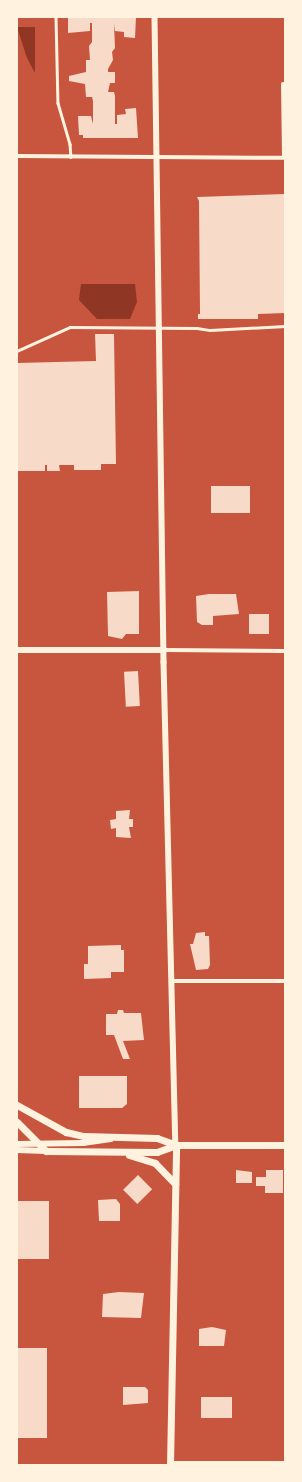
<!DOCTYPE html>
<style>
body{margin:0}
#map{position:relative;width:302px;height:1482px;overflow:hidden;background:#c8553d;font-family:"Libre Baskerville",serif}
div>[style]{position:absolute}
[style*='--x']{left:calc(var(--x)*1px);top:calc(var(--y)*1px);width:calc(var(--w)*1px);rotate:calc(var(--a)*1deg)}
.water>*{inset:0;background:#8f3625}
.building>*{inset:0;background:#f7dbc8;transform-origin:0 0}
.service>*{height:2.5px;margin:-1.25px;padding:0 1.25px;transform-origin:1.25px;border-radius:1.25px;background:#fff3e0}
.minor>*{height:4px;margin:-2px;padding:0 2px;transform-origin:2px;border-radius:2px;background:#fff3e0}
.tertiary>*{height:5.5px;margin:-2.75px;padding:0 2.75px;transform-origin:2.75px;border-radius:2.75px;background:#fff3e0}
.secondary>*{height:6px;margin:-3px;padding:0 3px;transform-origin:3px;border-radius:3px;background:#fff3e0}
.primary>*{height:7px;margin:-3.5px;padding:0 3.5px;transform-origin:3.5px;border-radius:3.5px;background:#fff3e0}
span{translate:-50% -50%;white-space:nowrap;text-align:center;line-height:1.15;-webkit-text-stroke:3px #fff3e0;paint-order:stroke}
.frame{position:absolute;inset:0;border:18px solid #fff3e0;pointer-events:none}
</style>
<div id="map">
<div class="water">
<div style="clip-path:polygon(17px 27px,35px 27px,35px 73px,27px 58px)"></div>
<div style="clip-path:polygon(81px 284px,135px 284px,137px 302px,130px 319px,97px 319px,79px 300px)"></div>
</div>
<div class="building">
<div style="clip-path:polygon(68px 17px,136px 17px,135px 38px,124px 37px,124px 32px,115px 31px,114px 23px,115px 48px,112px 52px,113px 60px,108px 69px,108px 72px,115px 72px,115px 83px,110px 83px,108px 92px,114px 92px,115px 96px,115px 124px,117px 124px,117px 115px,126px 114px,125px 109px,136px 108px,138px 138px,83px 138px,83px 135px,79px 135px,78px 116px,91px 116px,93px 124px,93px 101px,92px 97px,86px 97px,85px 84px,69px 81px,69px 76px,86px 72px,86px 60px,90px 60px,89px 46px,92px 42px,92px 23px,90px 23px,90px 31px,68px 33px)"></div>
<div style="clip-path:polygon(285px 194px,285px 313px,258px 314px,258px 319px,198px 319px,198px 314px,200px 314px,199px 201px,197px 197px)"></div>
<div style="clip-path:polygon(95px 334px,114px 334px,116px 464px,101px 464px,101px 470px,74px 470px,74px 465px,59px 465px,60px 471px,47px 471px,47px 465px,45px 465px,45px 471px,18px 471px,17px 363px,96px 361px)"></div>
<div style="left:211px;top:486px;width:39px;height:27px"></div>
<div style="clip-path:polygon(139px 591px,139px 634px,126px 634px,122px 639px,108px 636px,107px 592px)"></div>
<div style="clip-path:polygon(209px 594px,236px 594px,239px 614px,213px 616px,213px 625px,202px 625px,197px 622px,196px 596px)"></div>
<div style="left:269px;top:614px;width:20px;height:20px;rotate:90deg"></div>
<div style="left:138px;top:671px;width:35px;height:14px;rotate:87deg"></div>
<div style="clip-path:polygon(130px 810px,129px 819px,133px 819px,133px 827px,129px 827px,131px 838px,116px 837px,116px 828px,111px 829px,110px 820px,116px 819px,116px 811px)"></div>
<div style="clip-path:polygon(205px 932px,205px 936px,209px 936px,210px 965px,208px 969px,196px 970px,190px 944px,193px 944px,196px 933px)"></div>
<div style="clip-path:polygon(121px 945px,121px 950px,124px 950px,124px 972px,111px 972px,111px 978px,84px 979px,84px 964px,88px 964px,88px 946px)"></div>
<div style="clip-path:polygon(118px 1010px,123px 1010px,124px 1013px,141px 1013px,144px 1040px,123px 1041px,130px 1059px,123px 1059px,114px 1035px,106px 1035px,106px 1014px,117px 1014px)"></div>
<div style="clip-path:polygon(79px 1076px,127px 1076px,127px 1104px,122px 1108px,79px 1108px)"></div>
<div style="clip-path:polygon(236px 1170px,252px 1172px,252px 1183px,236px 1183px)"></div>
<div style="clip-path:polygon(266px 1170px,283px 1170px,283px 1193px,265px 1193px,265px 1186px,256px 1186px,256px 1177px,266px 1177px)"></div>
<div style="left:138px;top:1175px;width:20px;height:21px;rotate:45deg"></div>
<div style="clip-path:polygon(116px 1199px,120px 1204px,120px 1221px,99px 1221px,98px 1200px)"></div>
<div style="left:17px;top:1201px;width:32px;height:58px"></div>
<div style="clip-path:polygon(119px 1292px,144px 1293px,141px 1318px,102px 1317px,103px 1294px)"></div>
<div style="clip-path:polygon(212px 1327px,226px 1330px,224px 1346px,199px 1346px,199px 1329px)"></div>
<div style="left:17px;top:1348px;width:30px;height:90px"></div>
<div style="clip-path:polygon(123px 1387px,145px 1387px,148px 1390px,148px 1403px,123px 1405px)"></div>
<div style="left:201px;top:1397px;width:31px;height:21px"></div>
</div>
<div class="service">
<div style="--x:56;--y:17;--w:86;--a:88.7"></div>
<div style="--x:58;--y:103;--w:43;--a:73.7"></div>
<div style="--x:70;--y:144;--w:13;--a:86"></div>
<div style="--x:17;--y:351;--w:58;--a:-24.4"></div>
<div style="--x:70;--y:327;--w:127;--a:0.5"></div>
<div style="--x:197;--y:328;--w:13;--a:9"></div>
<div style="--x:210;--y:330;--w:75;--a:-3.1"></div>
</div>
<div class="minor">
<div style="--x:283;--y:84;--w:73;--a:89.2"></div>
<div style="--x:17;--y:156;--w:268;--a:0.4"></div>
<div style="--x:164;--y:650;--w:121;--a:0.5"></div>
<div style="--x:172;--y:981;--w:113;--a:0"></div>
<div style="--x:170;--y:1463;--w:115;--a:0"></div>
</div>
<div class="tertiary">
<div style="--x:155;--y:17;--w:645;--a:89.2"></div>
<div style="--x:164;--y:662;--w:483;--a:88.6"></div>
<div style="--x:17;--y:650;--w:147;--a:0"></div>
</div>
<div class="secondary">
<div style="--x:17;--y:1144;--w:66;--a:-0.9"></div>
<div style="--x:83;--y:1143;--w:28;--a:-8"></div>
<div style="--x:17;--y:1150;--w:29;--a:2"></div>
</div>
<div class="primary">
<div style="--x:17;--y:1105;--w:56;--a:28.9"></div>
<div style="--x:66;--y:1132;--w:18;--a:13"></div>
<div style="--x:84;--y:1136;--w:73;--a:1.6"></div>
<div style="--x:157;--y:1138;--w:20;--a:20"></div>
<div style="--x:17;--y:1122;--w:41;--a:45"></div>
<div style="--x:46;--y:1151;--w:111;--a:0.5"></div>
<div style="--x:157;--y:1152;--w:20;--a:-20"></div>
<div style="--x:176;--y:1145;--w:109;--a:0"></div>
<div style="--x:129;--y:1155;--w:27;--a:17"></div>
<div style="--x:155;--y:1163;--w:29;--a:46"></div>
<div style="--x:170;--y:1465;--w:320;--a:-88.9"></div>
</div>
<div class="frame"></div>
</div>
